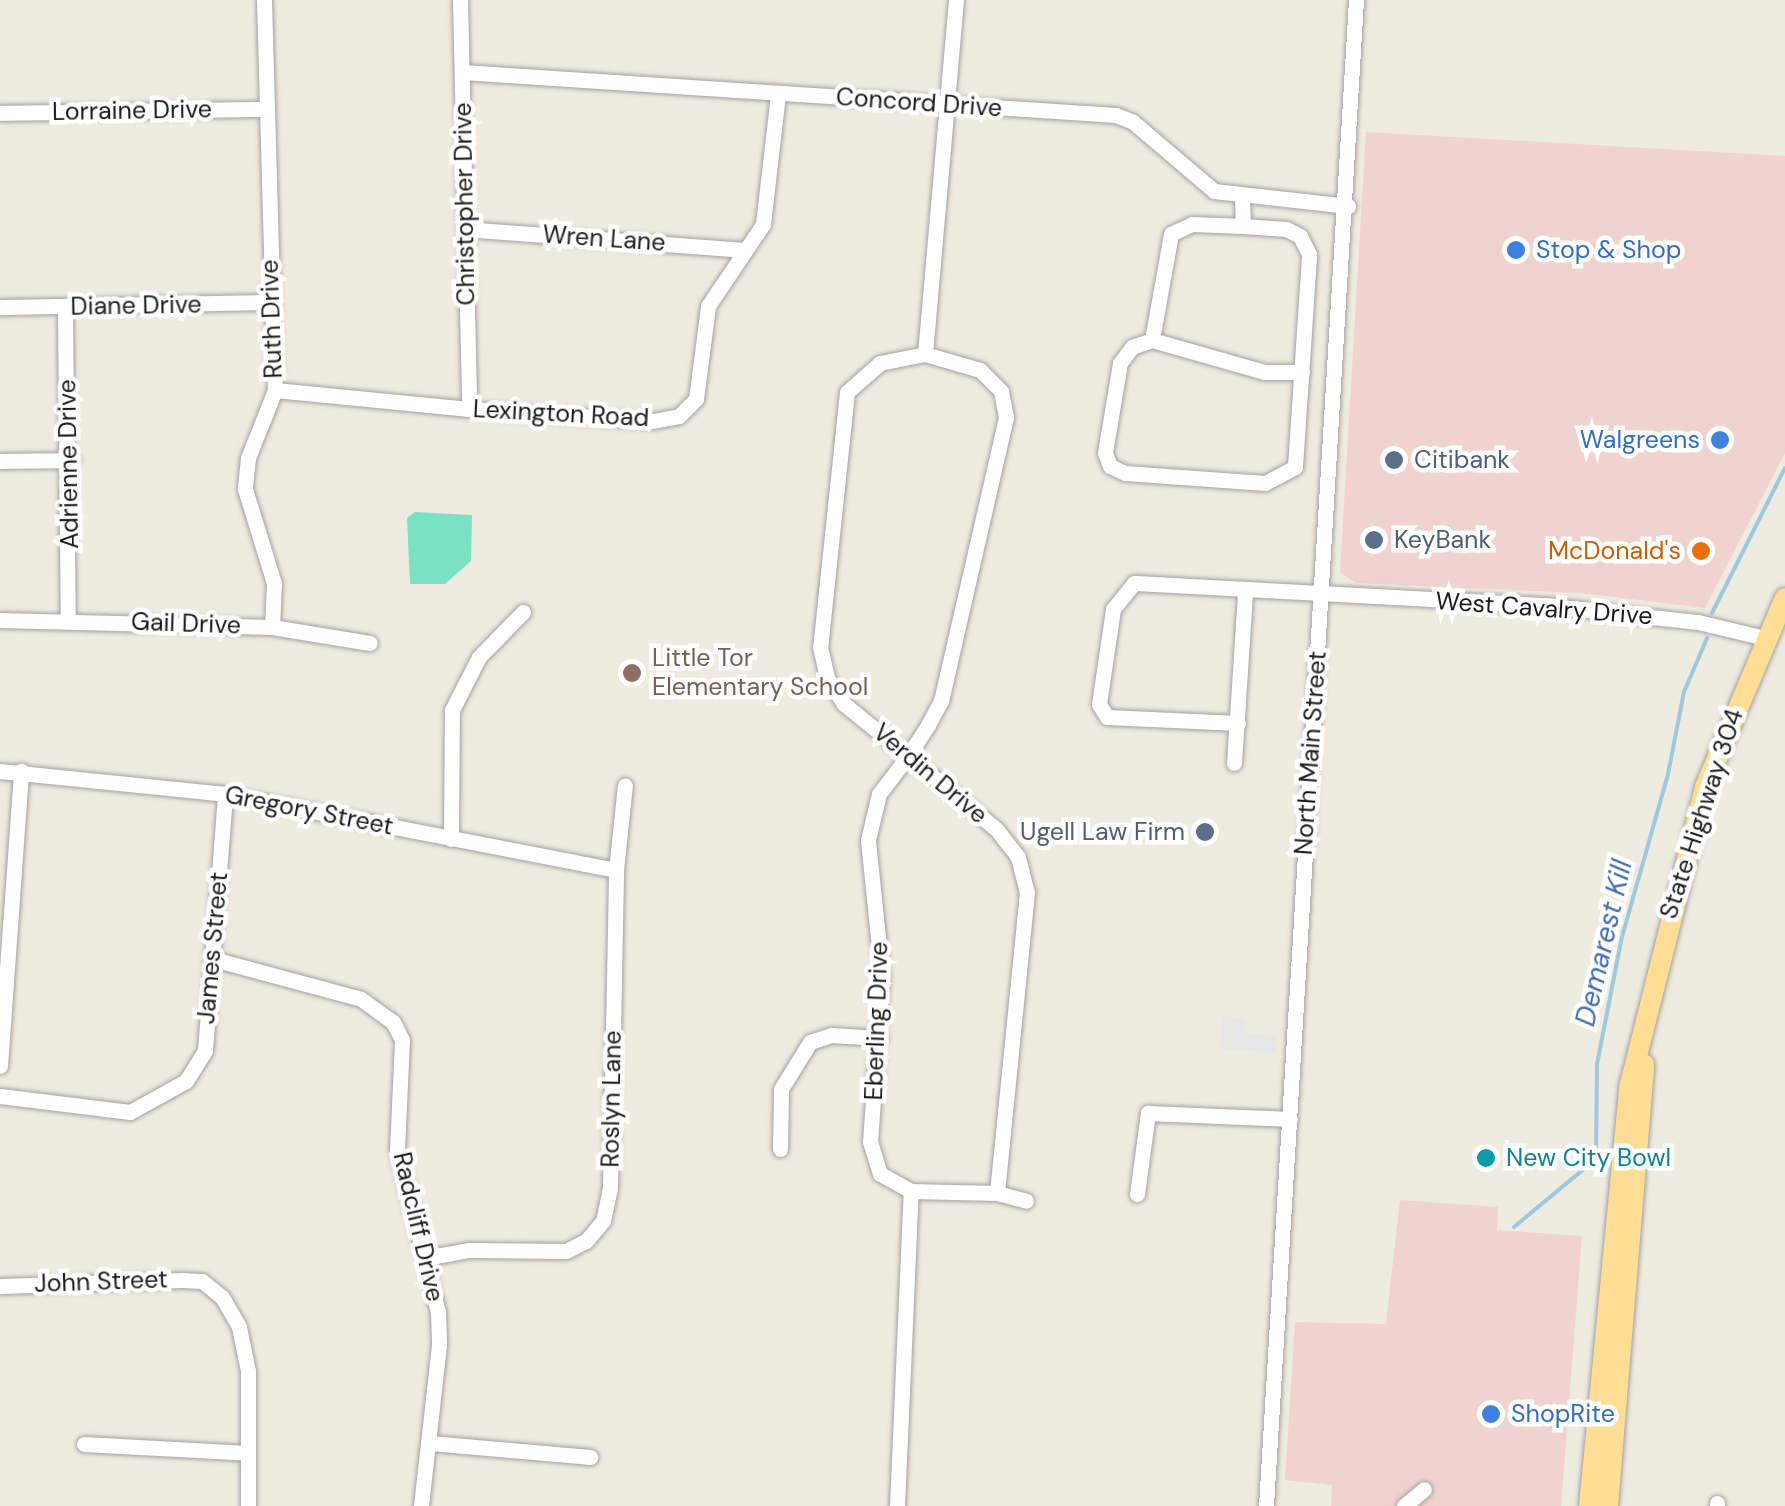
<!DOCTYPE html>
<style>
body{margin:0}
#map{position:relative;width:1785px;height:1506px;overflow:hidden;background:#eeebe0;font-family:"DM Sans",sans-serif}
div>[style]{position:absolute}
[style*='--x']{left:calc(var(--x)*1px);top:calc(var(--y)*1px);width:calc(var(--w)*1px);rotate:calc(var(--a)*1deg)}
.commercial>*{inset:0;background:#f0d3ce}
.pitch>*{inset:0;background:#79e2c5}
.parking>*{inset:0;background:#e7e7e7}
.stream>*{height:4px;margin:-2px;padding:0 2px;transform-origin:2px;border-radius:2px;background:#9ec8de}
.roads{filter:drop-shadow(0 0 2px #a2a2a2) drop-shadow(0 0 2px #a2a2a2)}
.minor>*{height:15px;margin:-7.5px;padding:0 7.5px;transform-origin:7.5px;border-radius:7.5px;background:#fff}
.major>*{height:20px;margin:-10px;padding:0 10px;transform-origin:10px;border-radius:10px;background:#ffdd94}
.dots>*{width:28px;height:28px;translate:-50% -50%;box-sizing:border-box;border:5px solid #fff;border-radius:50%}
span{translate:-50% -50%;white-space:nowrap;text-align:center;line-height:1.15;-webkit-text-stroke:9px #fff;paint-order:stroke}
.street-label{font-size:25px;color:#1b1b1b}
.shop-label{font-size:25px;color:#366cbe}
.left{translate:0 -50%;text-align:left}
.right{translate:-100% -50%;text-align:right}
.service-label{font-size:25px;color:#4e5e75}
.food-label{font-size:25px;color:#c56008}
.education-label{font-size:25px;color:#785e54}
.culture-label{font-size:25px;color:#0d838f}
.water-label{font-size:28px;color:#446eaf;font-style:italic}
</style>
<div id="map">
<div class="commercial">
<div style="clip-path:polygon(1366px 132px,1785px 156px,1785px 453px,1705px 608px,1580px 593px,1356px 583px,1340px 572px)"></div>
<div style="clip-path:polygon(1400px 1200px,1498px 1207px,1497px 1230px,1582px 1236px,1561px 1506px,1331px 1506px,1332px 1485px,1285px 1480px,1295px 1322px,1386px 1324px)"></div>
</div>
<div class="pitch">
<div style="clip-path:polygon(415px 512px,472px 515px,471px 561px,445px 584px,410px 584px,407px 518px)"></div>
</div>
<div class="parking">
<div style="clip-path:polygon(1222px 1016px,1245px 1018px,1244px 1033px,1277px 1036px,1276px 1052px,1220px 1049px)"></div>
</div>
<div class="stream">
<div style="--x:1712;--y:613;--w:162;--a:-63.3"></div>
<div style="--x:1514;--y:1227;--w:107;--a:-39.7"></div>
<div style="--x:1596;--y:1159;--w:95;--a:-89.4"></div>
<div style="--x:1597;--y:1064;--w:129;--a:-78.9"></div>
<div style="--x:1622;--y:937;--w:169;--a:-74.2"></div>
<div style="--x:1668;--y:774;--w:84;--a:-79"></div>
<div style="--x:1684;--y:692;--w:59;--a:-66.9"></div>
</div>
<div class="roads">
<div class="minor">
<div style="--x:264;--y:0;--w:390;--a:88.4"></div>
<div style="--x:275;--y:390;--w:73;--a:111.7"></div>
<div style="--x:248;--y:458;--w:31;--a:96"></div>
<div style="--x:245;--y:489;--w:98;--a:72.9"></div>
<div style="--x:274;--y:583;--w:44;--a:92.6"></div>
<div style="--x:460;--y:0;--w:409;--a:88.7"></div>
<div style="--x:462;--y:72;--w:655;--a:3.76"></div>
<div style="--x:1116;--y:115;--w:18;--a:22"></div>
<div style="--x:1133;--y:122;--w:106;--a:40.4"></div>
<div style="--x:1214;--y:191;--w:135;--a:6.4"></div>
<div style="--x:0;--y:113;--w:265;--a:-0.9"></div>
<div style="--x:1242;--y:199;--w:27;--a:88"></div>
<div style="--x:1243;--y:226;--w:51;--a:-177.8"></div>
<div style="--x:1192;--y:224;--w:23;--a:155"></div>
<div style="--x:1171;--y:234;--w:108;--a:100.2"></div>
<div style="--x:1152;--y:340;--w:21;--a:161"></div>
<div style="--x:1132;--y:347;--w:20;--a:127"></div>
<div style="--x:1120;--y:363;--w:91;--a:99.5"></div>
<div style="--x:1105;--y:453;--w:14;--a:69"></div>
<div style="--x:1110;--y:466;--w:17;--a:25"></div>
<div style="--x:1125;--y:473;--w:140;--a:4.1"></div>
<div style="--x:1265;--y:483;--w:34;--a:-28"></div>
<div style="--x:1295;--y:467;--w:213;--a:-86.2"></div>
<div style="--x:1309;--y:254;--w:20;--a:-117"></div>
<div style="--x:1300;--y:236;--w:16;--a:-153"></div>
<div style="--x:1286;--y:229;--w:43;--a:-176"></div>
<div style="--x:465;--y:229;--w:280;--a:4.3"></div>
<div style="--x:0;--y:307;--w:272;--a:-1.1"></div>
<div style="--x:65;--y:307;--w:313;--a:89.5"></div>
<div style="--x:1152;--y:340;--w:116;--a:15.9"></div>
<div style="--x:1264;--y:372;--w:38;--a:0"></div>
<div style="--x:925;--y:354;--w:355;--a:-85"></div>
<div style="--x:275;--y:390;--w:195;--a:5.6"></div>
<div style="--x:469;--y:409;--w:184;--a:3.7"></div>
<div style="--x:653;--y:421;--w:26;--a:-11"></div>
<div style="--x:679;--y:416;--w:24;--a:-45"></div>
<div style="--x:696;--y:399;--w:94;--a:-82.6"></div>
<div style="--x:708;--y:306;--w:99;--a:-56.1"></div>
<div style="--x:763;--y:224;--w:131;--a:-83.4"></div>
<div style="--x:0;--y:461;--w:72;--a:-0.8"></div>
<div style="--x:0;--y:620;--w:272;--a:1.5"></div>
<div style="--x:272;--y:627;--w:99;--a:9.3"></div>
<div style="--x:1238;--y:723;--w:131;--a:-177.4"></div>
<div style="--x:1107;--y:717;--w:15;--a:-122"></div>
<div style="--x:1099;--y:704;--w:96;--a:-81.6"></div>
<div style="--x:1113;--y:609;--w:33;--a:-51"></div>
<div style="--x:1134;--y:583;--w:419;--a:3.1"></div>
<div style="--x:1552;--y:606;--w:147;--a:6.3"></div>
<div style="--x:1698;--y:622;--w:69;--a:13.4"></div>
<div style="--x:1234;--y:763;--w:171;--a:-86.3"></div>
<div style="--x:0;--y:771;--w:226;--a:5.8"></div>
<div style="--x:225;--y:794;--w:398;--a:11"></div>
<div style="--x:451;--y:839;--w:129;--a:-89.6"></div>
<div style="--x:452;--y:710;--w:59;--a:-63"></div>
<div style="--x:479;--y:657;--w:63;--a:-45.6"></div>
<div style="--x:213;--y:959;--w:153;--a:15.1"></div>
<div style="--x:361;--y:999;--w:39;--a:36"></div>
<div style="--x:393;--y:1022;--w:20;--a:63"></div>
<div style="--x:402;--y:1040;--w:109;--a:92.6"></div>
<div style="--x:397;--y:1149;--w:168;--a:75.9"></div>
<div style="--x:438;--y:1312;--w:33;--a:88"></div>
<div style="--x:439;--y:1345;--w:162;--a:96.4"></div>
<div style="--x:0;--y:1066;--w:296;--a:-85.9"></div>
<div style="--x:0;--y:1096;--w:131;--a:7"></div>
<div style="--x:130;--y:1112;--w:64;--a:-29"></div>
<div style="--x:186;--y:1081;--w:36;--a:-58"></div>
<div style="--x:205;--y:1050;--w:257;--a:-85.5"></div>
<div style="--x:780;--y:1149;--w:60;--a:-89"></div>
<div style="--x:781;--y:1089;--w:55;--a:-58.3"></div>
<div style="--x:810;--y:1042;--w:22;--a:-18"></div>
<div style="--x:831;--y:1035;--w:49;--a:3.5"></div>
<div style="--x:911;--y:1191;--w:86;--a:1.3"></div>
<div style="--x:997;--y:1193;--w:30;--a:15"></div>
<div style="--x:1137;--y:1194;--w:82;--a:-82.3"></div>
<div style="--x:1148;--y:1113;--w:142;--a:2.4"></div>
<div style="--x:425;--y:1258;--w:45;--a:-10.3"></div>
<div style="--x:469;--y:1250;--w:97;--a:0.6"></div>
<div style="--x:566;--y:1251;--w:22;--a:-27"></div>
<div style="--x:586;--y:1241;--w:26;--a:-50"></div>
<div style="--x:603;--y:1221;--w:34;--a:-78"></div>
<div style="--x:610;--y:1188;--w:318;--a:-88.9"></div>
<div style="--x:616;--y:870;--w:85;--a:-84"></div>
<div style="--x:0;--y:1286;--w:182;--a:-1.9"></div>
<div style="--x:182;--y:1280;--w:20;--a:3"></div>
<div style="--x:202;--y:1281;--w:26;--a:39"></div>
<div style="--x:222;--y:1297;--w:34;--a:60"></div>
<div style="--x:239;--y:1327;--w:45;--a:78.4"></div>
<div style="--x:248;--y:1371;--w:135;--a:90"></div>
<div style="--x:430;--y:1443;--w:161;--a:5"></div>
<div style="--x:84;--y:1444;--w:164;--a:3.1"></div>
<div style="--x:897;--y:1506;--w:315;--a:-87.5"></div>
<div style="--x:911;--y:1191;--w:35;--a:-151"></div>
<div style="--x:880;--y:1174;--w:34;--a:-107"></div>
<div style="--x:870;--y:1142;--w:166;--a:-85.9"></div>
<div style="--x:882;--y:976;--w:137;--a:-95.9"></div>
<div style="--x:868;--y:840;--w:47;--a:-76.6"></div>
<div style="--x:879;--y:794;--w:48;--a:-52.7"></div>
<div style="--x:908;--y:756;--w:37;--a:-57"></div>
<div style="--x:928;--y:725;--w:27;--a:-62"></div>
<div style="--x:941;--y:701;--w:291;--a:-77.1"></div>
<div style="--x:1006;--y:417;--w:26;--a:-101"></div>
<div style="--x:1001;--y:391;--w:30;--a:-135"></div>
<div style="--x:980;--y:370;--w:57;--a:-163.8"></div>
<div style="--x:925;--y:354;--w:46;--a:168.7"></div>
<div style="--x:880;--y:363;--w:44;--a:138.7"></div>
<div style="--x:847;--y:392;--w:256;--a:96"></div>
<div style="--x:820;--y:647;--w:32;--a:77"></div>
<div style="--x:827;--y:678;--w:31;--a:57"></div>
<div style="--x:844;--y:704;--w:82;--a:39.1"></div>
<div style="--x:908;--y:756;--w:116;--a:39.7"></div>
<div style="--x:997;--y:830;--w:34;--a:52"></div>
<div style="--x:1018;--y:857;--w:36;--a:76"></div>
<div style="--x:1027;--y:892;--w:302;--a:95.7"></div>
<div style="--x:1266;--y:1506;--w:1509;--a:-86.58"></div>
<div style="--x:1404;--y:1506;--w:26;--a:-40"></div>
<div style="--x:1717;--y:1506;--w:3;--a:-90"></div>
</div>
<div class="major">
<div style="--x:1589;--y:1506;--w:420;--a:-84.5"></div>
<div style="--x:1629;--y:1088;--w:310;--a:-75.8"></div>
<div style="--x:1705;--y:787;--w:205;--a:-67.1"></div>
<div style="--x:1608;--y:1506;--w:443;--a:-85.3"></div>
</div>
</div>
<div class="dots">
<div style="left:1516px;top:250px;background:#3f7fe0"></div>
<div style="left:1720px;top:440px;background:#3f7fe0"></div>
<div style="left:1394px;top:460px;background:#5c6f8a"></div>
<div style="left:1374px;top:540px;background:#5c6f8a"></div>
<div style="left:1701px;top:551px;background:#e8710a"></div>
<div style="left:632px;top:673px;background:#8d6e63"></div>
<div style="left:1205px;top:832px;background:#5c6f8a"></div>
<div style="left:1486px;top:1158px;background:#0f9aa8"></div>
<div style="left:1491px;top:1414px;background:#3f7fe0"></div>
</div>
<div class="street-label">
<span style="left:919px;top:103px;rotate:4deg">Concord Drive</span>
<span style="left:132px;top:111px;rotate:-1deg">Lorraine Drive</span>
<span style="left:465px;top:204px;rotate:-91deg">Christopher Drive</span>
<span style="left:604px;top:239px;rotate:4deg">Wren Lane</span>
<span style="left:136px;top:306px;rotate:-1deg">Diane Drive</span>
<span style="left:272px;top:319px;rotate:-92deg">Ruth Drive</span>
<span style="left:561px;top:414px;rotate:3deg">Lexington Road</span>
<span style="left:69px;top:464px;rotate:-91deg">Adrienne Drive</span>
<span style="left:1544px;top:609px;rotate:4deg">West Cavalry Drive</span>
<span style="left:186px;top:624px;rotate:2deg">Gail Drive</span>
<span style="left:1311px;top:753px;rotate:-86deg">North Main Street</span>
<span style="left:930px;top:774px;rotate:40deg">Verdin Drive</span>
<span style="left:309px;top:811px;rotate:11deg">Gregory Street</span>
<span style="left:1702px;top:814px;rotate:-72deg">State Highway 304</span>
<span style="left:213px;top:948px;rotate:-85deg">James Street</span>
<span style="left:877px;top:1021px;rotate:-88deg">Eberling Drive</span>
<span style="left:612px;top:1099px;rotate:-89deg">Roslyn Lane</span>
<span style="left:418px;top:1227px;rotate:77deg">Radcliff Drive</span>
<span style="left:101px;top:1282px;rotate:-2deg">John Street</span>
</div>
<div class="shop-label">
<span class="left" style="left:1536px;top:250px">Stop &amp; Shop</span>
<span class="right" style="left:1700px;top:440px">Walgreens</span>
<span class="left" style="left:1511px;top:1414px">ShopRite</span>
</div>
<div class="service-label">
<span class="left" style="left:1414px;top:460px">Citibank</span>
<span class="left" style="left:1394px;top:540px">KeyBank</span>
<span class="right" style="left:1185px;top:832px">Ugell Law Firm</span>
</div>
<div class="food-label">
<span class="right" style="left:1681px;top:551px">McDonald's</span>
</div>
<div class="education-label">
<span class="left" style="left:652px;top:673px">Little Tor<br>Elementary School</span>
</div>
<div class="culture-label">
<span class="left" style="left:1506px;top:1158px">New City Bowl</span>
</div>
<div class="water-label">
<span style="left:1604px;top:943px;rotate:-77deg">Demarest Kill</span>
</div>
</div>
